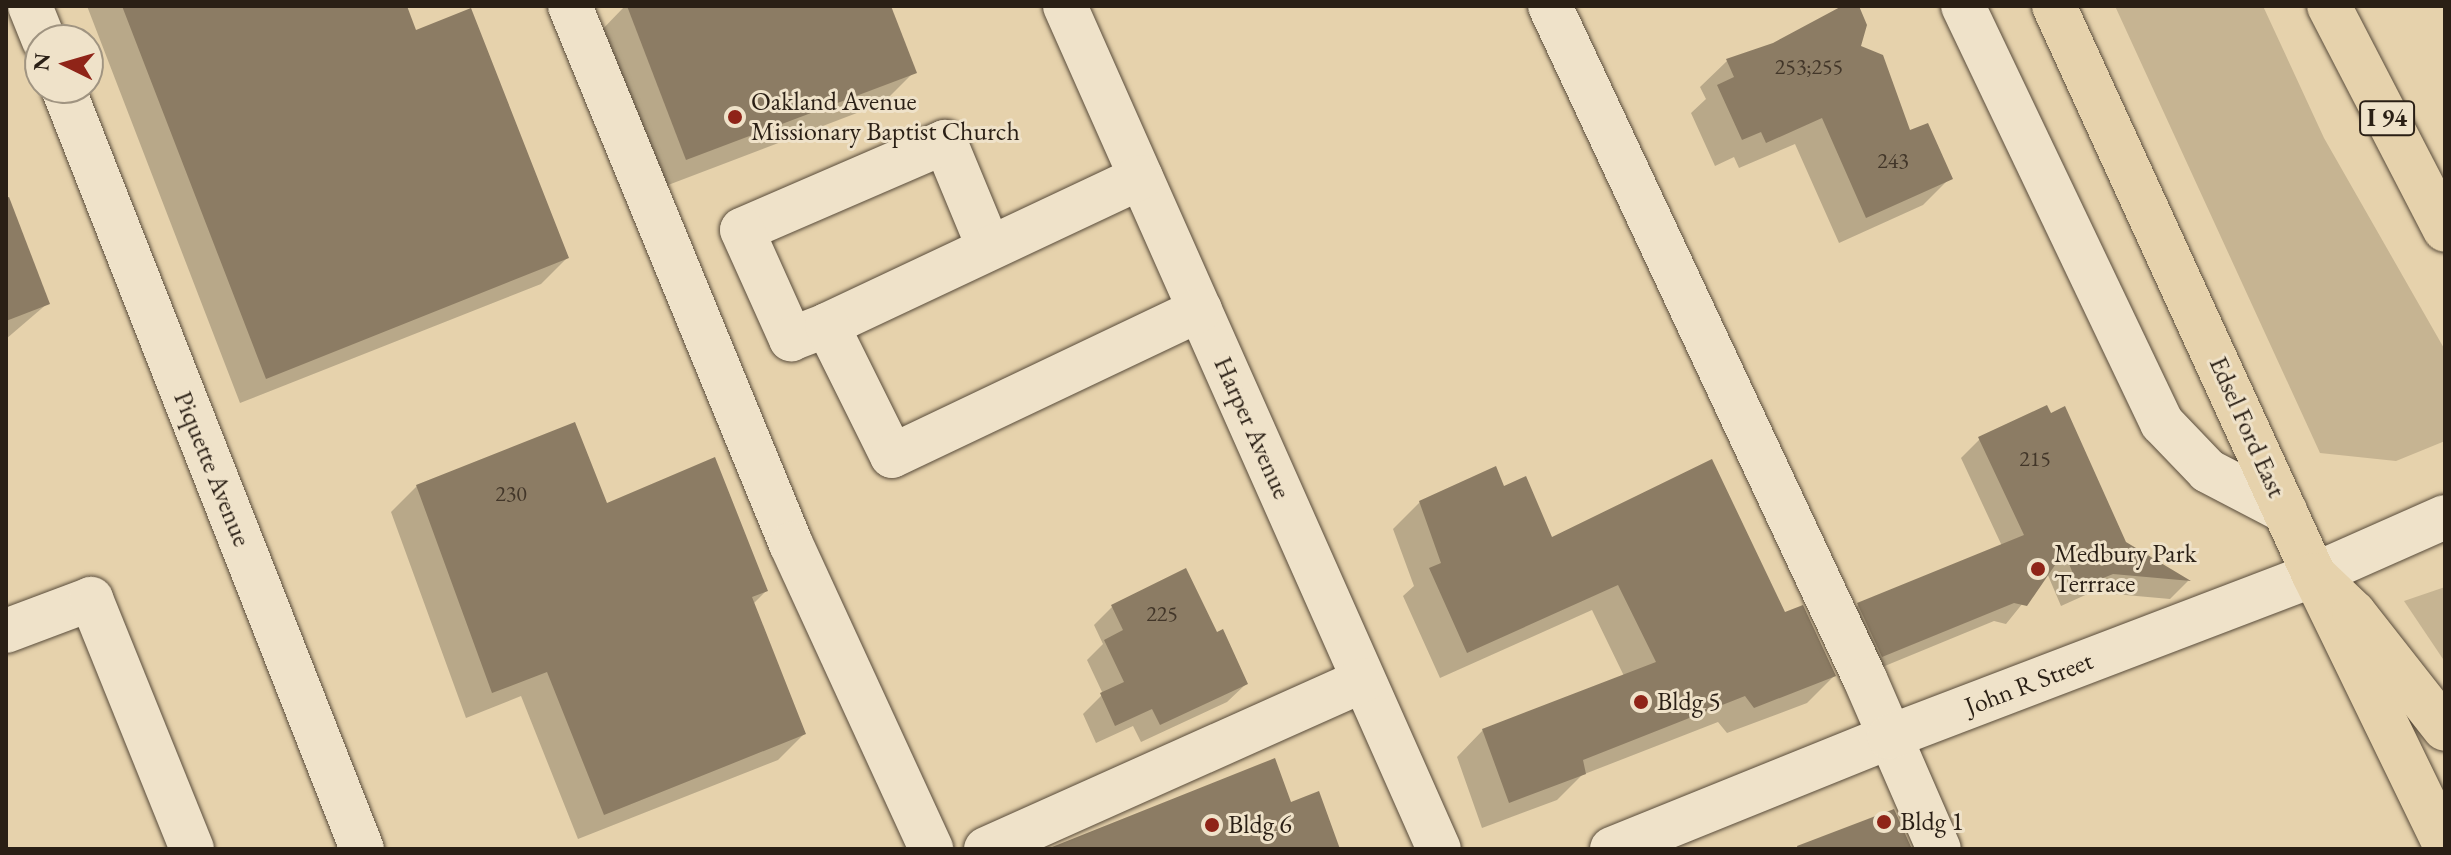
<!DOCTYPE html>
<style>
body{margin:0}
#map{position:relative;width:2451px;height:855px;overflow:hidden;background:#e6d2ac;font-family:"EB Garamond",serif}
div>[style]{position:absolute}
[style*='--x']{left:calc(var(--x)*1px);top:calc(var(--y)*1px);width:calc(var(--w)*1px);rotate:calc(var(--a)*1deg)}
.green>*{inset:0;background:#c6b492}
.shadow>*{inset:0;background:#0003}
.building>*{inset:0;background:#8c7c64}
.roads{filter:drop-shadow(0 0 2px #594c3b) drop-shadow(0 0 2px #594c3b)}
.minor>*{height:44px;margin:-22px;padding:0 22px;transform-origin:22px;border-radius:22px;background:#efe2c9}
.major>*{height:44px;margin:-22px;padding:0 22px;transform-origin:22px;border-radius:22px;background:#e6d2ac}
.highway>*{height:44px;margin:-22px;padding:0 22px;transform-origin:22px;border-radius:22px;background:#e6d2ac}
.dots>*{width:22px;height:22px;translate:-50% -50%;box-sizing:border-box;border:4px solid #efe2c9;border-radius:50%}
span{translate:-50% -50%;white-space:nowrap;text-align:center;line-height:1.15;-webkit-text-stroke:6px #efe2c9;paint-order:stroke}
.number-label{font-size:22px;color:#423629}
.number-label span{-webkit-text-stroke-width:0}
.shield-label span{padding:2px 6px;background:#efe2c9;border:2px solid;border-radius:6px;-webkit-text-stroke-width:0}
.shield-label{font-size:24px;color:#2a1f15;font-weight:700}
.poi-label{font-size:26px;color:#2a1f15}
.left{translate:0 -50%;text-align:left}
.street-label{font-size:26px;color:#2a1f15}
.frame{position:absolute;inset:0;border:8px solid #2a1f15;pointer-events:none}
.north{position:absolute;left:24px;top:24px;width:80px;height:80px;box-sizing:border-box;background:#efe2c9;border:2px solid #a09481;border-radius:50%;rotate:275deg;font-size:22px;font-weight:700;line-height:32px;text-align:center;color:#2a1f15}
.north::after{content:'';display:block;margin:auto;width:28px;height:36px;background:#8f2418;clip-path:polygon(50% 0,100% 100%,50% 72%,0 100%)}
</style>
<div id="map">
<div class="green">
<div style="clip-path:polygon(2115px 6px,2263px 6px,2324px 138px,2445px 350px,2445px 441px,2396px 461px,2320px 453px)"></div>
<div style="clip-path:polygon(2445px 587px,2445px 662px,2404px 601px)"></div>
</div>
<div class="shadow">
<div style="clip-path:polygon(87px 6px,405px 6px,415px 33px,567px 258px,541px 284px,240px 403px)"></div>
<div style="clip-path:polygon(625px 6px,889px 6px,914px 72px,883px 103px,655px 190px,596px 36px)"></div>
<div style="clip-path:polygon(1848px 6px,1857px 6px,1858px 48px,1909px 133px,1950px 178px,1923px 205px,1839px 243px,1795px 144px,1739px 168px,1734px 157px,1715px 166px,1691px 113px,1706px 99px,1700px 87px,1727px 61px,1774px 45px)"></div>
<div style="clip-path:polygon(6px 196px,48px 303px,6px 339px)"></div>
<div style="clip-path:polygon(1980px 439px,2124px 543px,2188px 581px,2170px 599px,2092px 592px,2061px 606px,2047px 573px,2006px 624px,1994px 621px,1863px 675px,1840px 624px,1858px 605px,2002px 546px,1961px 458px)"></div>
<div style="clip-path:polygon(417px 486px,766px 591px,753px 604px,804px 734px,778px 760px,578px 839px,521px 696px,466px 718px,391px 512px)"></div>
<div style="clip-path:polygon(1503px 488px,1551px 540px,1784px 614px,1834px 676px,1807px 703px,1727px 733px,1718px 722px,1582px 775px,1557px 800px,1482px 828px,1457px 757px,1483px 730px,1624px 676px,1592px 610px,1440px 678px,1403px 596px,1414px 586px,1393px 529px,1420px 502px)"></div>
<div style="clip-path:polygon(1112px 607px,1246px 684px,1227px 702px,1141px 742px,1133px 726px,1096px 743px,1083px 714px,1103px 694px,1087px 660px,1103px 644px,1094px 625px)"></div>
<div style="clip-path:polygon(1274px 760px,1290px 804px,1338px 849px,1052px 849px)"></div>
</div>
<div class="building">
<div style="clip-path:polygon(122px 6px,407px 6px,416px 30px,471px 8px,569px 258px,266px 379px)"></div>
<div style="clip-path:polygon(627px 6px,891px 6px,917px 73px,686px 160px)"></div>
<div style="clip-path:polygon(1842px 6px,1859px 6px,1867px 25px,1861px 46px,1883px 55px,1910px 130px,1928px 123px,1953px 179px,1866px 218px,1822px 118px,1766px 143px,1761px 132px,1742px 140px,1717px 85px,1734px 77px,1726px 59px,1773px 43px)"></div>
<div style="clip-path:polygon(9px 197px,50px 304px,6px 321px,6px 198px)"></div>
<div style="clip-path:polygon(2047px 405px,2051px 413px,2065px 406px,2126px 542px,2191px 581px,2113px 574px,2079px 588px,2064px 552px,2027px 606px,2014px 603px,1882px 657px,1857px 603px,2024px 535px,1978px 437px)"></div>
<div style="clip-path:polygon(575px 422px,607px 503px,715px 457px,768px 591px,752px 597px,806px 734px,604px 815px,547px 672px,492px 693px,416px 485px)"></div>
<div style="clip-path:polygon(1712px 459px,1785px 612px,1803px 605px,1836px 676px,1754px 708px,1745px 696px,1583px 760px,1586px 774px,1509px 803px,1482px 729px,1656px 662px,1618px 585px,1467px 653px,1429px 568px,1441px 563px,1419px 501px,1496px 466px,1504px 486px,1526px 476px,1552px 537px)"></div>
<div style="clip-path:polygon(1186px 568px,1217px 632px,1223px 629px,1248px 684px,1160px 725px,1152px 709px,1115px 726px,1100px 693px,1124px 682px,1104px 640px,1123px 630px,1111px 605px)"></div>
<div style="clip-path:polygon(1275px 758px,1291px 802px,1319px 791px,1340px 849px,1047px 849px)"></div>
<div style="clip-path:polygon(1894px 809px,1912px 849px,1798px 849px,1797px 846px)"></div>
</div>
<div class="roads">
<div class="minor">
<div style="--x:30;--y:6;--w:37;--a:68"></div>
<div style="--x:570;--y:6;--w:582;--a:67.67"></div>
<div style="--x:791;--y:544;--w:336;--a:65.3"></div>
<div style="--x:1065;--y:6;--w:922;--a:66.08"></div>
<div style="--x:1550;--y:6;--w:743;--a:64.92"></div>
<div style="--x:1865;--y:679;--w:185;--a:66.5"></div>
<div style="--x:1963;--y:6;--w:462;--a:64.5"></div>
<div style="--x:2162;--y:423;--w:66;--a:46.2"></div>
<div style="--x:2208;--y:471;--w:87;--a:27.5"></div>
<div style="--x:63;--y:88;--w:818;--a:68.55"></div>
<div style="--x:989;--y:248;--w:115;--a:-112.5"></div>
<div style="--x:945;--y:142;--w:221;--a:156.6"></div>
<div style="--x:742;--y:230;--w:120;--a:65.8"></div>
<div style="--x:791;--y:339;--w:39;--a:-21"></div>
<div style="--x:827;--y:325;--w:347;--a:-25.2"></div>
<div style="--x:827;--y:325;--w:146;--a:63.6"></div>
<div style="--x:892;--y:456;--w:341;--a:-25.4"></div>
<div style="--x:6;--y:631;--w:91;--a:-20.6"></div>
<div style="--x:91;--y:599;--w:270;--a:68"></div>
<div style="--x:986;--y:849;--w:413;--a:-24.1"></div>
<div style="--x:1612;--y:849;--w:299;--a:-22"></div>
<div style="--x:1889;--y:737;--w:455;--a:-20.9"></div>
<div style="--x:2314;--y:575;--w:143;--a:-23.9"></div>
</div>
<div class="major">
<div style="--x:2054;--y:6;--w:626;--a:65.44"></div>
<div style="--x:2314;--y:575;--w:300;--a:64.1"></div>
</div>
<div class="highway">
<div style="--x:2329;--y:6;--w:252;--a:62.6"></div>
<div style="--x:2314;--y:575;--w:55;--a:43.5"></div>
<div style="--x:2354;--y:613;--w:147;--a:51.9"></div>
</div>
</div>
<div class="dots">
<div style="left:735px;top:117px;background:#8f2418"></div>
<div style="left:2038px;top:569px;background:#8f2418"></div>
<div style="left:1641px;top:702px;background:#8f2418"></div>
<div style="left:1884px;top:822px;background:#8f2418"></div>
<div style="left:1212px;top:825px;background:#8f2418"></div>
</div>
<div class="number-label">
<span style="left:1809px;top:67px">253;255</span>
<span style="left:1893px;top:161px">243</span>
<span style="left:2035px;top:459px">215</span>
<span style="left:511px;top:494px">230</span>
<span style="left:1162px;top:614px">225</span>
</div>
<div class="shield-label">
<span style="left:2387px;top:118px">I 94</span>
</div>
<div class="poi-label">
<span class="left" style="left:751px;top:117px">Oakland Avenue<br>Missionary Baptist Church</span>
<span class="left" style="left:2054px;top:569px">Medbury Park<br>Terrrace</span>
<span class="left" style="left:1657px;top:702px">Bldg 5</span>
<span class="left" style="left:1900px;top:822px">Bldg 1</span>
<span class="left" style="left:1228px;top:825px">Bldg 6</span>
</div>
<div class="street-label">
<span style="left:2247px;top:427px;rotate:66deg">Edsel Ford East</span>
<span style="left:1252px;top:428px;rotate:66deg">Harper Avenue</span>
<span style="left:212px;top:469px;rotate:68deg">Piquette Avenue</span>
<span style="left:2029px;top:684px;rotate:-21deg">John R Street</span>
</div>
<div class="frame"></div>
<div class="north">N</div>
</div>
